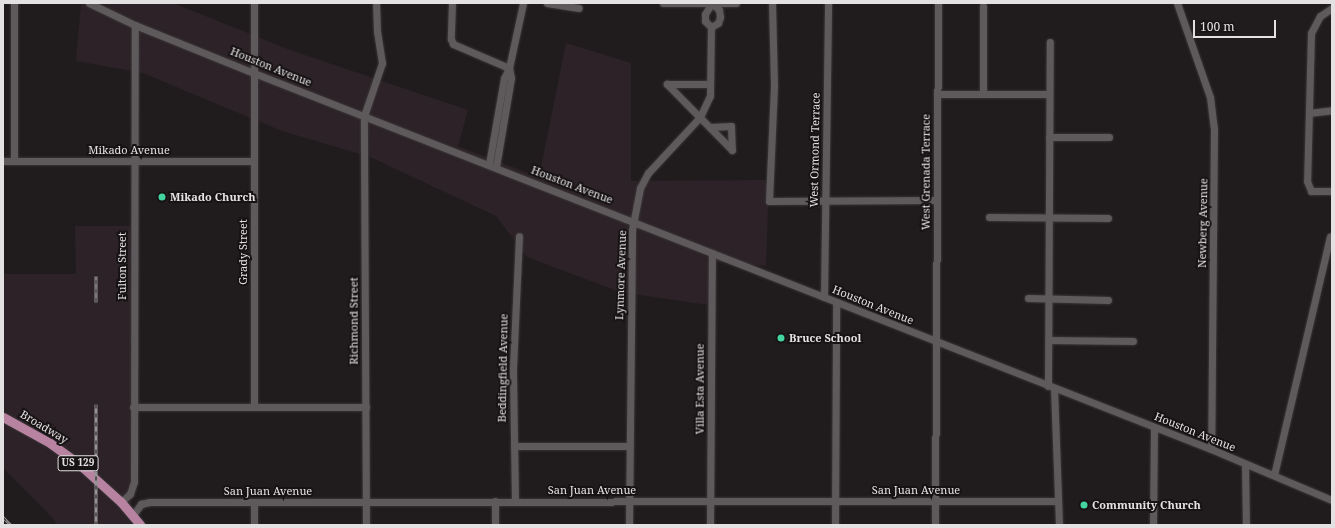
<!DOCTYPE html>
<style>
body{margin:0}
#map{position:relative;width:1335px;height:528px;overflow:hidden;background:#201c1e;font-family:"Noto Serif",serif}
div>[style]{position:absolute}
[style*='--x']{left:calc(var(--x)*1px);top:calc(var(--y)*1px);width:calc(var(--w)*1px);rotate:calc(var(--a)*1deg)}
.built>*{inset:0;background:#2c2227}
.roads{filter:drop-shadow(0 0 1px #3a3638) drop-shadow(0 0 1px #3a3638)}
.minor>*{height:7px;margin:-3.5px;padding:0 3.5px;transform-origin:3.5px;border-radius:3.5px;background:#5e595b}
.major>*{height:9px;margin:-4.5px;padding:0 4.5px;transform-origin:4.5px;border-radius:4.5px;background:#b882a1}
.rail>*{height:3px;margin-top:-1.5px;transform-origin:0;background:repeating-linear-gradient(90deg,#171315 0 4.5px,#969395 0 9px);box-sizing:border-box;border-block:1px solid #969395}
.dots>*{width:11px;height:11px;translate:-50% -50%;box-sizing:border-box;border:2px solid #171315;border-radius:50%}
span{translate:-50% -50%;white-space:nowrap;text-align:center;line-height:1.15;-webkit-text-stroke:4px #171315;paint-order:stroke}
.shield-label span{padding:1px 3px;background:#171315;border:1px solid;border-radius:3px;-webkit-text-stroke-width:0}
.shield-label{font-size:10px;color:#e4e1e3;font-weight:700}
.street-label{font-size:11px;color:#e4e1e3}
.poi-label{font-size:11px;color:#e4e1e3;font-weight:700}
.left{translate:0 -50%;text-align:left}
.frame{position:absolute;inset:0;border:4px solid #e4e1e3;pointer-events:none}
.scale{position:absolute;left:1193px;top:20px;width:83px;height:18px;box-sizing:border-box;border:2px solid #e4e1e3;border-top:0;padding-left:5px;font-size:12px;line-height:14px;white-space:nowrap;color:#e4e1e3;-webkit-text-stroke:3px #171315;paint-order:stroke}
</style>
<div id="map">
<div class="built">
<div style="clip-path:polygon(81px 3px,173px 3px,290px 50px,468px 110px,458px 146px,539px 177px,566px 43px,631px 63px,631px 181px,769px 180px,766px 266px,717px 262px,708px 305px,620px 292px,527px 257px,496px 216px,370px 157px,282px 131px,143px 73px,76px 61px)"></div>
<div style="clip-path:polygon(75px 226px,132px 226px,131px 525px,57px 525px,52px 517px,3px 468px,3px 274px,76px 274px)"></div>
</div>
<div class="roads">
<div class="minor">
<div style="--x:14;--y:3;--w:158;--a:90"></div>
<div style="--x:89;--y:3;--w:51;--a:25.6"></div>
<div style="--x:135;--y:25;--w:128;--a:22"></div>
<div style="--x:254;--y:73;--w:1028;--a:21.45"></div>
<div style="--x:1211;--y:449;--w:131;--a:22.9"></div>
<div style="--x:254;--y:3;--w:404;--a:90"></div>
<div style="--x:452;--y:3;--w:36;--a:92"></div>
<div style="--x:451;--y:39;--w:5;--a:68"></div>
<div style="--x:453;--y:44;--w:61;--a:23.2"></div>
<div style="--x:547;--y:3;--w:32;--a:9"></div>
<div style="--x:663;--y:3;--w:73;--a:0"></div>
<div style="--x:772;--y:3;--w:83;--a:88.6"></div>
<div style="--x:774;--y:86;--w:115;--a:92.5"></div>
<div style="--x:769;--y:201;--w:168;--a:-0.3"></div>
<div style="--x:1177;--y:3;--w:100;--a:70.7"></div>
<div style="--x:1210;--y:97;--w:31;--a:83"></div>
<div style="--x:1214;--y:128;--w:321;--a:90.5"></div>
<div style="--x:983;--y:6;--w:88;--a:90"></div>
<div style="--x:1332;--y:8;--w:14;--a:146"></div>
<div style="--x:1320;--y:16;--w:19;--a:118"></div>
<div style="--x:1311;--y:33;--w:148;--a:91.5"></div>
<div style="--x:1307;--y:181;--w:11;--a:68"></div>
<div style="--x:1311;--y:191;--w:21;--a:0"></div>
<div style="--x:937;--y:94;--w:112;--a:0"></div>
<div style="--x:1309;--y:113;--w:23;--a:-7"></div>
<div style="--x:710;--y:127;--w:21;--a:-3"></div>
<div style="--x:731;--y:126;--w:24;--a:88"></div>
<div style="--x:732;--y:150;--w:93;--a:-134.6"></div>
<div style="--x:667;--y:84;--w:43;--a:0"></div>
<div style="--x:1049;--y:137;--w:60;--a:0"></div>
<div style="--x:3;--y:161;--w:251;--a:0"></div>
<div style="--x:489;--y:164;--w:87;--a:-80.1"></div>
<div style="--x:504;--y:78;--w:11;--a:-63"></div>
<div style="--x:509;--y:68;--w:66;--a:-77.8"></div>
<div style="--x:496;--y:167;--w:90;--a:-80.4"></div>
<div style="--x:511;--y:78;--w:10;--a:-101"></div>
<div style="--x:989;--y:217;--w:119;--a:0.5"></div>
<div style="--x:824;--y:297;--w:294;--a:-89.2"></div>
<div style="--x:1028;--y:298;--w:80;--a:1.4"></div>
<div style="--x:1049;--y:340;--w:84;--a:0.7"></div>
<div style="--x:1048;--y:386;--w:344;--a:-89.7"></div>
<div style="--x:1054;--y:388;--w:137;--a:87.9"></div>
<div style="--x:133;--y:407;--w:233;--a:0"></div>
<div style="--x:514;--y:446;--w:115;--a:0"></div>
<div style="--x:1245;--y:464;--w:61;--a:89.1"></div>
<div style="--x:1274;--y:475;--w:245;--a:-76.8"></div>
<div style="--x:515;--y:501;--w:133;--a:-90.9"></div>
<div style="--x:513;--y:368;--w:132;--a:-87.4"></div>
<div style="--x:121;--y:502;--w:12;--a:-42"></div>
<div style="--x:130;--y:494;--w:13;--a:-72"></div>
<div style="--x:134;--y:482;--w:457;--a:-89.9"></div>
<div style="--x:133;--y:515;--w:14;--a:-54"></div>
<div style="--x:141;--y:504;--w:9;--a:-13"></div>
<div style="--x:150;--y:502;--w:908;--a:-0.06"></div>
<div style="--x:254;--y:525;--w:23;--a:-90"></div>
<div style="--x:366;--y:525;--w:409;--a:-90.3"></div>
<div style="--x:364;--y:116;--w:56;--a:-71.2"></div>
<div style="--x:382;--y:63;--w:32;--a:-99"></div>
<div style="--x:377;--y:31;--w:28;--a:-92"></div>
<div style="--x:495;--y:525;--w:24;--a:-90"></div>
<div style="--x:629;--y:525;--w:295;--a:-89.4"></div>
<div style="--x:632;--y:230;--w:43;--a:-79.2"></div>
<div style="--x:640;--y:188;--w:17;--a:-62"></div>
<div style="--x:648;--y:173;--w:76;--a:-47.1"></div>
<div style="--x:700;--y:117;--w:23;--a:-65"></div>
<div style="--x:710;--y:96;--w:69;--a:-89.2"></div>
<div style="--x:711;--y:27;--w:8;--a:-135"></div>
<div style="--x:705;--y:21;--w:7;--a:-90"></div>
<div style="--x:705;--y:14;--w:13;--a:-58"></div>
<div style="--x:712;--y:3;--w:10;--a:45"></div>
<div style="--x:719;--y:10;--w:7;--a:82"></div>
<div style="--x:720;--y:17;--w:6;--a:108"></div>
<div style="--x:718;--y:23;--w:8;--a:150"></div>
<div style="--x:710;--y:525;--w:272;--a:-89.6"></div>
<div style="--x:835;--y:525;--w:223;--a:-89.7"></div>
<div style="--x:935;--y:525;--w:522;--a:-89.67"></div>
<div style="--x:1153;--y:525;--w:98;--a:-89.4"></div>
</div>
<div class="major">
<div style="--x:3;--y:417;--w:54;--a:29"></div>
<div style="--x:50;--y:443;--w:37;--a:36"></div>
<div style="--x:80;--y:465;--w:55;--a:42.1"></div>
<div style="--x:121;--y:502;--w:30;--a:50"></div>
</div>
</div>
<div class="rail">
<div style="--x:96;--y:302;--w:26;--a:-90"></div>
<div style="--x:96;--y:404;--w:121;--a:90"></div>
<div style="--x:3;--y:517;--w:11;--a:45"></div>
</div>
<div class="dots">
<div style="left:162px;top:197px;background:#43d4a0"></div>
<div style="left:781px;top:338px;background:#43d4a0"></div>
<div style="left:1084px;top:505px;background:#43d4a0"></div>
</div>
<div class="shield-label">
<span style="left:78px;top:463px">US 129</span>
</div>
<div class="street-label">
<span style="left:271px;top:67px;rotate:22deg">Houston Avenue</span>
<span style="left:129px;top:150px">Mikado Avenue</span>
<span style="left:815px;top:150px;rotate:-89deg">West Ormond Terrace</span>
<span style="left:926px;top:172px;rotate:-90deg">West Grenada Terrace</span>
<span style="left:572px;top:185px;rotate:21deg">Houston Avenue</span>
<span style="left:1203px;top:223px;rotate:-89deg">Newberg Avenue</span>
<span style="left:243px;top:252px;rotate:-90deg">Grady Street</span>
<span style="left:122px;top:266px;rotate:-90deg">Fulton Street</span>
<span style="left:621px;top:275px;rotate:-88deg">Lynmore Avenue</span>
<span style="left:873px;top:305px;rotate:22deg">Houston Avenue</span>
<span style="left:354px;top:321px;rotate:-90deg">Richmond Street</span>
<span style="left:503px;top:368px;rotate:-89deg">Beddingfield Avenue</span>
<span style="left:700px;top:389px;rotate:-90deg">Villa Esta Avenue</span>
<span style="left:44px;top:427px;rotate:31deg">Broadway</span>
<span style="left:1195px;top:432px;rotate:22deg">Houston Avenue</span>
<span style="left:592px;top:490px">San Juan Avenue</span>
<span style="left:916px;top:490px">San Juan Avenue</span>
<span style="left:268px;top:491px">San Juan Avenue</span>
</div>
<div class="poi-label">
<span class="left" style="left:170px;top:197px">Mikado Church</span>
<span class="left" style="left:789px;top:338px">Bruce School</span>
<span class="left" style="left:1092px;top:505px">Community Church</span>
</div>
<div class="frame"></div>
<div class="scale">100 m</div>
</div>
